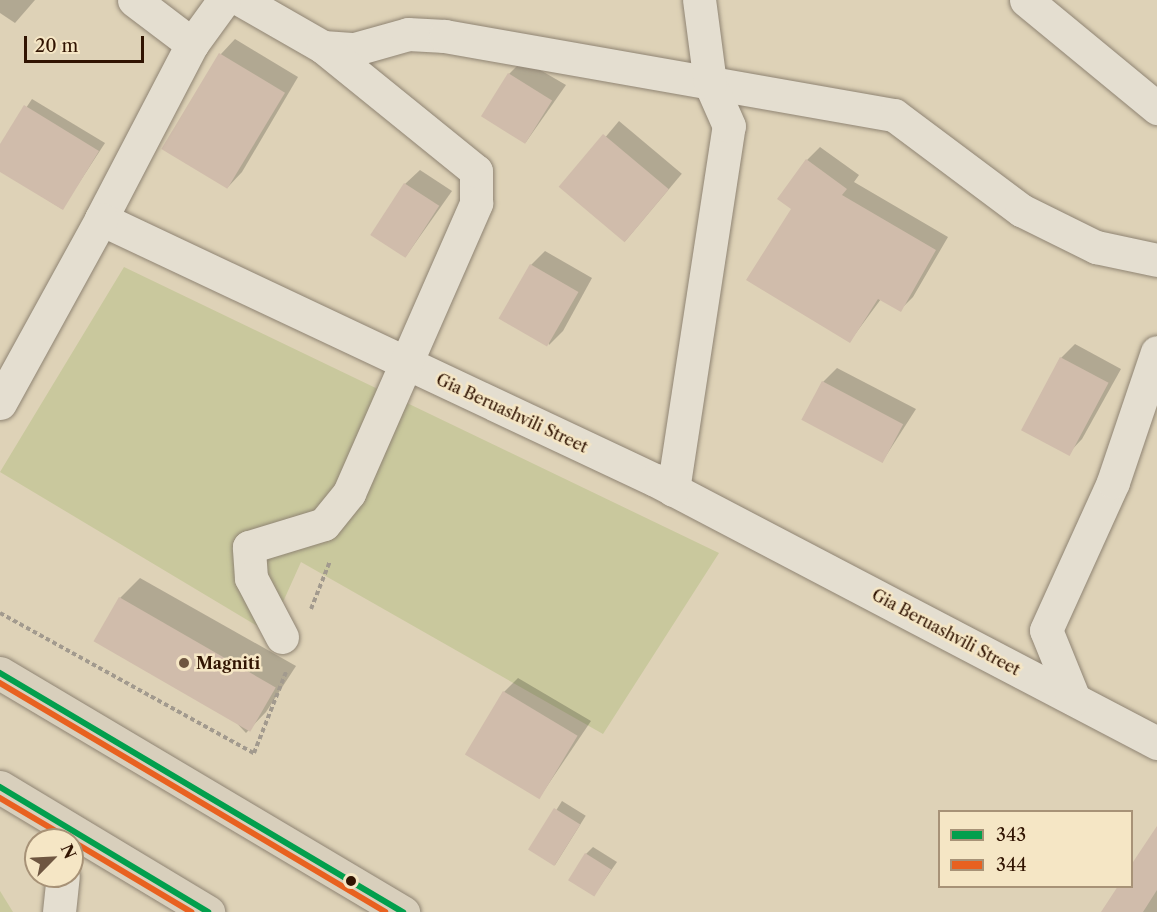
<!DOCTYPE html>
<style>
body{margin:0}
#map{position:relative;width:1157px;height:912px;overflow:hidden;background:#ded2b7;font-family:"Libre Caslon Text",serif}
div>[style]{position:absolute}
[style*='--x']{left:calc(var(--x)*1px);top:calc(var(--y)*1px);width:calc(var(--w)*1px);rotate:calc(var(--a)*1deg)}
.green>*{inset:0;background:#c9c89d}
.shadow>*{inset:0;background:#0003;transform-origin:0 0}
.building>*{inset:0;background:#d0bcab;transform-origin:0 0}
.path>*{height:4px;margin-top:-2px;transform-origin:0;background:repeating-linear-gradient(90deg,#a29a8e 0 4.5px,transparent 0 7.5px)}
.roads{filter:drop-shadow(0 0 2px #8f8473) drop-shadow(0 0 2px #8f8473)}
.minor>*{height:33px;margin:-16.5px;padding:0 16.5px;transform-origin:16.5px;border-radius:16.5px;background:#e4ded0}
.highway>*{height:33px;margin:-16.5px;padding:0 16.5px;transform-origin:16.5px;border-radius:16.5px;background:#d8cfbc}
.bus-1>*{height:6px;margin:-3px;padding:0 3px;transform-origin:3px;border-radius:3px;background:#029f4d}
.bus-2>*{height:6px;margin:-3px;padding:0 3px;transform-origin:3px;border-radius:3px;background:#e86120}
.dots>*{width:16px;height:16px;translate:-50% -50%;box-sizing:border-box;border:3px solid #f5e6c5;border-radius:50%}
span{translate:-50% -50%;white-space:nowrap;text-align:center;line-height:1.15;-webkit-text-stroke:5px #f5e6c5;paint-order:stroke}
.street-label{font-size:16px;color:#311402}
.poi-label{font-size:16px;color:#311402;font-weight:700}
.left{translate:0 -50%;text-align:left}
.legend{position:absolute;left:938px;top:810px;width:195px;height:78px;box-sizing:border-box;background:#f5e6c5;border:2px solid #a79277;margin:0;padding:8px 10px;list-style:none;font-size:18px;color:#311402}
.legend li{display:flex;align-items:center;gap:12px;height:30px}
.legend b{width:30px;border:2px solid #a79277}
.north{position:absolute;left:24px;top:828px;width:60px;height:60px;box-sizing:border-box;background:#f5e6c5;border:2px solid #a79277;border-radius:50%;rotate:66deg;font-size:16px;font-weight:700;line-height:24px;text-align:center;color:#311402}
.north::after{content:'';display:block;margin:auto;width:21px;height:27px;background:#6e5641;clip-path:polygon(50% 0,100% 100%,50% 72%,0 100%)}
.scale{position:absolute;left:24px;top:36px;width:120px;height:27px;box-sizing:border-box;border:3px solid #311402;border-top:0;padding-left:8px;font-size:18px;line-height:21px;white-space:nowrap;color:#311402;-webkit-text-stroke:4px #f5e6c5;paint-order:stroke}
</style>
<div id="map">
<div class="green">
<div style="clip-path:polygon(124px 267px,719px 553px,603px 734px,301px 562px,269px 633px,0 472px)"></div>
<div style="clip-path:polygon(0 891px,13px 912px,0 912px)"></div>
</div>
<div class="shadow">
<div style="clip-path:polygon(0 0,35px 0,15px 23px,0 13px)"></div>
<div style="clip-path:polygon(235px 39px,298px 77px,242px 172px,228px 187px,164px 149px,221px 54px)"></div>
<div style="clip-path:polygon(523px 60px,566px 85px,526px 142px,509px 74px)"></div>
<div style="clip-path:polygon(32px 99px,105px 143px,62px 209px,0 170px,0 147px)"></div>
<div style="left:619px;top:121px;width:82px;height:88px;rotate:40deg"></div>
<div style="clip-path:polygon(820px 147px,859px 175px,854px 182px,948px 237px,913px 297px,900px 310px,881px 299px,850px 341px,793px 209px,807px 160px)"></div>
<div style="clip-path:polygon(420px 170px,452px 191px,406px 256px,405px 184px)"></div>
<div style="clip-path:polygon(545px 251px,592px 278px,563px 331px,549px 345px,531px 265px)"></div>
<div style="clip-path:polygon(1075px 344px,1121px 369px,1082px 439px,1068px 454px,1061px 358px)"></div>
<div style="clip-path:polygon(837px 368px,916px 409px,882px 462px,823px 382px)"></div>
<div style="clip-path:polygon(140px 578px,296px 666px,266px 712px,246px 733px,120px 598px)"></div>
<div style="clip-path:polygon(518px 678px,591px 721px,539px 798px,504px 692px)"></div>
<div style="left:562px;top:801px;width:28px;height:58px;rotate:32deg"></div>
<div style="clip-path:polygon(1157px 832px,1157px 912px,1103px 912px,1132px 886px)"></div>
<div style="clip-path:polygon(593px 847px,617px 862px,594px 895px,586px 854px)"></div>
</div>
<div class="building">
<div style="left:219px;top:53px;width:77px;height:112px;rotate:31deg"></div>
<div style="left:508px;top:73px;width:52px;height:51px;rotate:32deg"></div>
<div style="clip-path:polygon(24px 105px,99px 151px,63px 210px,0 172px,0 144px)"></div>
<div style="left:603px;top:134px;width:86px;height:69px;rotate:40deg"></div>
<div style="clip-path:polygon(806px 159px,847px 189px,842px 195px,936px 250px,901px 312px,878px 299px,850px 343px,746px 280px,791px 209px,777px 199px)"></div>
<div style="left:404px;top:183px;width:42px;height:62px;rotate:33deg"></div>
<div style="left:530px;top:264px;width:56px;height:63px;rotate:30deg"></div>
<div style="left:1060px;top:357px;width:55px;height:83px;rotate:28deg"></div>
<div style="left:822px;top:381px;width:92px;height:44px;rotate:28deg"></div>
<div style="left:119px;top:597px;width:181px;height:51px;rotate:30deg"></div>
<div style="left:503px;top:691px;width:87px;height:74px;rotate:31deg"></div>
<div style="left:554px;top:808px;width:31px;height:49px;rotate:32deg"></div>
<div style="clip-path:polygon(1157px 826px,1157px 890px,1143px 912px,1101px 912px,1118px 886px,1131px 886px,1131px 865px)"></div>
<div style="left:585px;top:853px;width:31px;height:32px;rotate:32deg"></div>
</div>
<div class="path">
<div style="--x:311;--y:609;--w:52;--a:-68.4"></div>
<div style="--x:0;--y:613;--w:290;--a:28.9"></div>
<div style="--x:254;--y:753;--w:87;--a:-68.4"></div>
</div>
<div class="roads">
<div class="minor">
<div style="--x:134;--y:0;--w:73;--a:37.2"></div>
<div style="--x:192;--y:44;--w:197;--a:117.5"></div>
<div style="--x:101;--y:219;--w:612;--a:25.23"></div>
<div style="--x:655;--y:480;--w:567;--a:27.65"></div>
<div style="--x:241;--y:0;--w:95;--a:29.8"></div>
<div style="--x:323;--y:47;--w:32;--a:4"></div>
<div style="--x:355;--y:49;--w:55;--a:-15.8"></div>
<div style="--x:408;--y:34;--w:37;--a:3"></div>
<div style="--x:445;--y:36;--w:456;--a:10"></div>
<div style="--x:894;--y:115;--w:159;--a:36.8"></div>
<div style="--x:1021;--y:210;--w:84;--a:26.3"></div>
<div style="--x:1096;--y:247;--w:62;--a:12"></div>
<div style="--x:1026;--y:0;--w:170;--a:39.5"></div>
<div style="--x:192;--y:44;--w:54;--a:-54"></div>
<div style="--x:0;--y:403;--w:210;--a:-61.2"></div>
<div style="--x:673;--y:490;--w:368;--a:-81.3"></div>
<div style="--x:729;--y:126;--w:47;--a:-113.8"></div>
<div style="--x:710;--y:83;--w:84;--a:-97.5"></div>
<div style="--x:282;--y:637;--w:67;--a:-117.7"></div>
<div style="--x:251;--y:578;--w:31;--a:-94"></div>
<div style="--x:249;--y:547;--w:78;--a:-17"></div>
<div style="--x:324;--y:524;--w:40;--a:-51"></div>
<div style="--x:349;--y:493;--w:317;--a:-66.3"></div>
<div style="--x:476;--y:203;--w:32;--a:-90"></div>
<div style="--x:476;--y:171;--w:197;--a:-141"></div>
<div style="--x:1074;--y:699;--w:74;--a:-112.1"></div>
<div style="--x:1046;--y:630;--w:162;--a:-65.6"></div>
<div style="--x:1113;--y:482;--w:137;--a:-71.3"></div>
<div style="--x:59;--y:912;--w:36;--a:-84"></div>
</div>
<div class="highway">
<div style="--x:0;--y:673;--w:469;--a:30.7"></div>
<div style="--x:0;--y:787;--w:243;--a:31"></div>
</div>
</div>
<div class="bus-1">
<div style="--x:0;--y:673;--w:469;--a:30.7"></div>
<div style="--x:0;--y:787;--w:243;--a:31"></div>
</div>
<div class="bus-2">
<div style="--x:0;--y:683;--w:448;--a:30.7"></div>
<div style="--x:0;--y:798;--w:82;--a:30.6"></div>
<div style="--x:72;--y:841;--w:139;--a:30.8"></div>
</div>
<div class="dots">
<div style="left:184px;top:663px;background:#6e5641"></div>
<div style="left:351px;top:881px;background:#311402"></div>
</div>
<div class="street-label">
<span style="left:512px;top:413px;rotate:25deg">Gia Beruashvili Street</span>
<span style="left:946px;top:632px;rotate:28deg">Gia Beruashvili Street</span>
</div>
<div class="poi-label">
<span class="left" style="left:196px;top:663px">Magniti</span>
</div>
<ul class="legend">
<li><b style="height:8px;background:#029f4d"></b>343</li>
<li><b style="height:8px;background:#e86120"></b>344</li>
</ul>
<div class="north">N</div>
<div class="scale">20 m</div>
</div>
